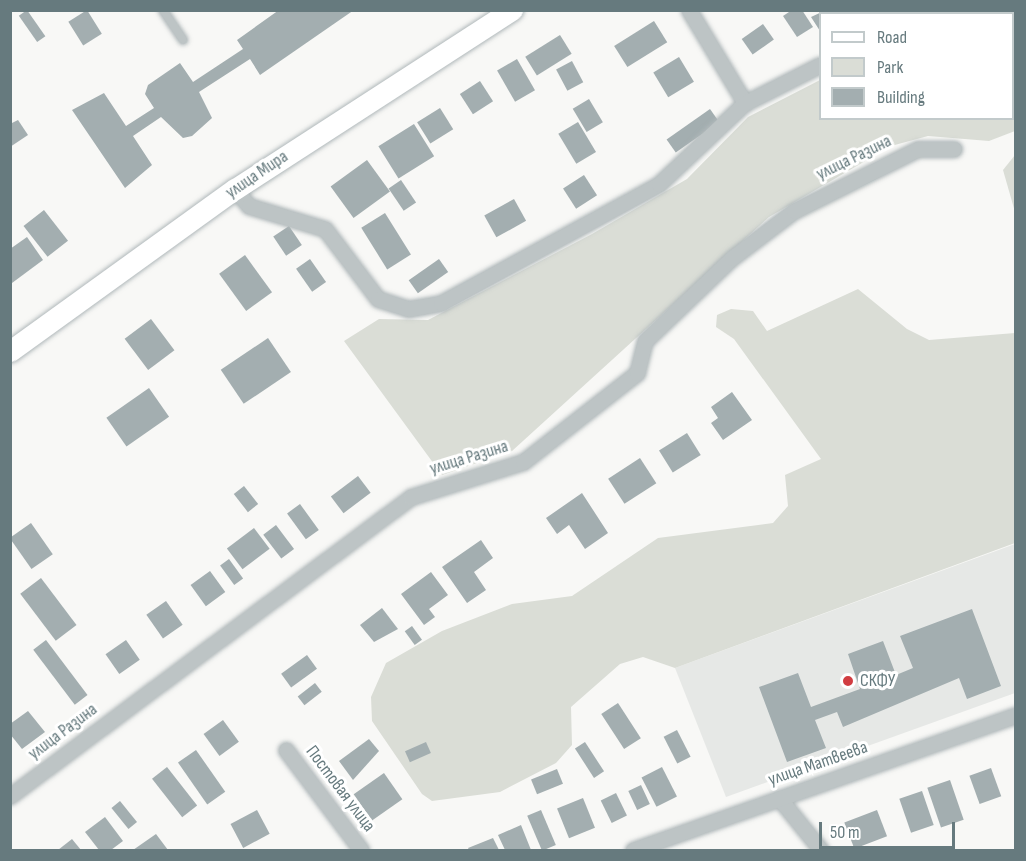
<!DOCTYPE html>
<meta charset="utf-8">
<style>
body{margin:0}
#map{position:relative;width:1026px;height:861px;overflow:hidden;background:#f8f8f6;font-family:"Sofia Sans Condensed",sans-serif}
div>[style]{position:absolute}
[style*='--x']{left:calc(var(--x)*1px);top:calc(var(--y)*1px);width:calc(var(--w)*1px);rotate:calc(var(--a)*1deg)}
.built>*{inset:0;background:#e6e8e6}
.green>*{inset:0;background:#daddd6}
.building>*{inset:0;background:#a3aeb0;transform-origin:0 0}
.roads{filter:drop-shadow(0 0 2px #b0b8ba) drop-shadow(0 0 2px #b0b8ba)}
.service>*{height:8px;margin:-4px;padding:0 4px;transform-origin:4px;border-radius:4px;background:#bdc4c5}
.minor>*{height:15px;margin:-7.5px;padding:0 7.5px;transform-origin:7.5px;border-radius:7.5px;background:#bdc4c5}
.secondary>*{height:21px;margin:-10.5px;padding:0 10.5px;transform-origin:10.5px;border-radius:10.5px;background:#fff}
.dots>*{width:16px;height:16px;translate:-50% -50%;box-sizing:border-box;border:3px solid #fff;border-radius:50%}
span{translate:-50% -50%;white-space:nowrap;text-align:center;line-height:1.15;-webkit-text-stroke:6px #fff;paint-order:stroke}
.street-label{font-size:18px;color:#667a7e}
.poi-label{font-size:18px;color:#667a7e}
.left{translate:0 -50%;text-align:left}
.frame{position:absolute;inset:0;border:12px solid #667a7e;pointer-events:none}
.legend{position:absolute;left:819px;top:12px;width:195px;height:108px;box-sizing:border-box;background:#fff;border:2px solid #c2cacb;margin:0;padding:8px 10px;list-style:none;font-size:18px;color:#667a7e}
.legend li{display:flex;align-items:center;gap:12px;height:30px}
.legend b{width:30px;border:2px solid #c2cacb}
.scale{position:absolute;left:819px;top:822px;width:136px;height:27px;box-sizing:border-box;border:3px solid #667a7e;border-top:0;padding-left:8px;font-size:18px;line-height:21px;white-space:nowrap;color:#667a7e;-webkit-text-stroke:4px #fff;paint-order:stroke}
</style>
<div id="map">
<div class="built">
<div style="clip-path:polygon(1015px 544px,1015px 693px,726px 797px,675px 668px)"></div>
</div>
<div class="green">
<div style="clip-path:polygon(957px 10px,1015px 11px,1015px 131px,989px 141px,928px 136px,891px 146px,769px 217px,512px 451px,442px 475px,344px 341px,379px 319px,428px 320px,592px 234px,687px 179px,748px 117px,820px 80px,820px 118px,1012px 118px,1012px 14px,951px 13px)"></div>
<div style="clip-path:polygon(1015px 155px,1015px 212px,1003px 170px)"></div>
<div style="clip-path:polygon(858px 289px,907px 329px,929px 340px,1015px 333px,1015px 543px,675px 668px,643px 657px,620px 664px,571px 707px,572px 745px,556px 763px,500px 792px,432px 801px,422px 794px,372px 721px,371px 697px,386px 663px,442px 631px,512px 604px,572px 596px,658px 538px,773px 523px,788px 506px,785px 475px,821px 459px,734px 339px,716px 327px,717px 315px,731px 309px,753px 311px,767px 331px)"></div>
</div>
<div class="building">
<div style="left:27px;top:10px;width:32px;height:10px;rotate:55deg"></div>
<div style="left:87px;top:10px;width:28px;height:22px;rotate:58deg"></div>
<div style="clip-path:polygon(279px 10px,354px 10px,260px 75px,250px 59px,199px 92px,212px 118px,192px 136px,183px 138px,161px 117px,133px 136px,152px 165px,125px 188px,72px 110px,104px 93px,126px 126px,154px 108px,145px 94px,148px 85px,180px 63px,193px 82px,243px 49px,237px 40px)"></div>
<div style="clip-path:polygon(792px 10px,802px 10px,813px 27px,797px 37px,783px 16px)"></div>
<div style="clip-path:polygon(826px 10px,820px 14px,820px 31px,811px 17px)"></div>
<div style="left:838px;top:10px;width:29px;height:4px"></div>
<div style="left:654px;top:21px;width:25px;height:47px;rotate:58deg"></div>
<div style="left:763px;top:24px;width:19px;height:26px;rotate:55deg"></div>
<div style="left:560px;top:35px;width:22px;height:41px;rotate:58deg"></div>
<div style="left:679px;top:57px;width:29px;height:30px;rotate:59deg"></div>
<div style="left:517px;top:59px;width:36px;height:23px;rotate:60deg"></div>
<div style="left:572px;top:61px;width:24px;height:18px;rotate:62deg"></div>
<div style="left:480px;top:81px;width:24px;height:24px;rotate:57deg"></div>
<div style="left:589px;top:99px;width:27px;height:19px;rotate:59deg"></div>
<div style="left:440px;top:108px;width:25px;height:27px;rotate:58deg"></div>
<div style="left:710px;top:109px;width:16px;height:53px;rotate:55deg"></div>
<div style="clip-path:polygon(18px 120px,28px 135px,10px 147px,10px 124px)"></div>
<div style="left:578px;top:122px;width:35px;height:23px;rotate:59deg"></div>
<div style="left:414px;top:124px;width:38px;height:42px;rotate:58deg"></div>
<div style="left:367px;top:160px;width:39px;height:45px;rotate:54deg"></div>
<div style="left:584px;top:175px;width:24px;height:25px;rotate:57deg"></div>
<div style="left:401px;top:180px;width:27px;height:15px;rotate:56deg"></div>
<div style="left:514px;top:199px;width:25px;height:34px;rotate:61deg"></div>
<div style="left:44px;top:210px;width:39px;height:26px;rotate:52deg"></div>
<div style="left:385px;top:213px;width:49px;height:28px;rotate:58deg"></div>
<div style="left:289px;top:226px;width:23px;height:19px;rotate:56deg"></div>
<div style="clip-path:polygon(27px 237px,43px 260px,12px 283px,10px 249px)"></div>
<div style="left:245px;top:255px;width:46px;height:32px;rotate:54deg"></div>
<div style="left:310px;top:259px;width:28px;height:17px;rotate:55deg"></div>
<div style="left:439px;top:259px;width:16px;height:37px;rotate:55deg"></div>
<div style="left:151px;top:319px;width:39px;height:33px;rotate:53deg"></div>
<div style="left:268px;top:338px;width:41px;height:57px;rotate:56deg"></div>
<div style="left:149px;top:388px;width:35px;height:52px;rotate:55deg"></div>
<div style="clip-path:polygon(732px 392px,752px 420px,723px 440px,711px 423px,718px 418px,711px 407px)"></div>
<div style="left:687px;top:433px;width:26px;height:33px;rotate:58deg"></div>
<div style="left:640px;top:458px;width:30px;height:38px;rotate:57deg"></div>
<div style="left:358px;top:476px;width:21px;height:34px;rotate:53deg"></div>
<div style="left:244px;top:486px;width:23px;height:13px;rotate:52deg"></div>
<div style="clip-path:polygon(582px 493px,608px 533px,585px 549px,569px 525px,557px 534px,546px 518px)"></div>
<div style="left:300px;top:504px;width:32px;height:16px;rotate:54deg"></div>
<div style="left:31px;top:523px;width:38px;height:26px;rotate:55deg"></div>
<div style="left:276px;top:525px;width:30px;height:16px;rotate:53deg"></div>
<div style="left:254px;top:528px;width:26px;height:34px;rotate:53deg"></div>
<div style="clip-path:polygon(481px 540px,493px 558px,474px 572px,486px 590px,467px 603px,442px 567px)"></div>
<div style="left:229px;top:559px;width:24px;height:11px;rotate:54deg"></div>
<div style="left:210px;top:571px;width:26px;height:24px;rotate:54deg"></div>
<div style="clip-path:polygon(431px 572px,448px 595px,429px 609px,435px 617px,424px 625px,401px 594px)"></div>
<div style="left:41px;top:578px;width:59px;height:26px;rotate:53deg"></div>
<div style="left:166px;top:601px;width:29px;height:24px;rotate:55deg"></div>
<div style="clip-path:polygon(382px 608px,398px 629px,374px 642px,360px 625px)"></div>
<div style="clip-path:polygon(972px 609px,1001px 686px,967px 699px,959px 678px,843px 727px,837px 712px,815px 720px,826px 748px,787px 762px,759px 687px,798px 673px,811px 707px,860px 689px,848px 654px,883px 641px,896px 675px,913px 668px,900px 636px)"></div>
<div style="left:412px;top:626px;width:17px;height:9px;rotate:54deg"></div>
<div style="left:46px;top:640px;width:69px;height:16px;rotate:53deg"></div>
<div style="left:126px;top:640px;width:24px;height:25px;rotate:55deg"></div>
<div style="left:307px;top:655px;width:17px;height:32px;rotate:54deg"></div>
<div style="left:315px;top:683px;width:11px;height:22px;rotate:52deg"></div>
<div style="left:618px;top:703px;width:42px;height:20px;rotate:57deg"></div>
<div style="clip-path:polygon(28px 711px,45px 732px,22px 749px,10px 734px,10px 724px)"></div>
<div style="left:223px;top:720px;width:27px;height:24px;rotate:54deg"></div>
<div style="left:677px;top:730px;width:30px;height:15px;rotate:63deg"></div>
<div style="clip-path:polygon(369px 739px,379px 751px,353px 780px,339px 761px)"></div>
<div style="left:426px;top:742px;width:12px;height:23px;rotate:66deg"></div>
<div style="left:585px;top:742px;width:35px;height:12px;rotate:57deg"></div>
<div style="left:196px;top:750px;width:51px;height:22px;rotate:55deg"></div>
<div style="left:167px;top:767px;width:49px;height:19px;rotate:52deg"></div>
<div style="left:662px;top:767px;width:33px;height:23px;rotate:63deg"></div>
<div style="left:991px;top:768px;width:30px;height:23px;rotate:70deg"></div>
<div style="left:557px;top:769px;width:16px;height:28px;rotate:68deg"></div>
<div style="left:384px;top:773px;width:32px;height:37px;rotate:55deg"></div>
<div style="left:950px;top:780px;width:42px;height:24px;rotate:71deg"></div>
<div style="left:641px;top:785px;width:21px;height:14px;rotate:65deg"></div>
<div style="left:922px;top:791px;width:36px;height:24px;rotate:71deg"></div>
<div style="left:616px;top:793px;width:25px;height:17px;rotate:64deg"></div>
<div style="left:583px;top:798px;width:32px;height:28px;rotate:68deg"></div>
<div style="left:120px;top:801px;width:27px;height:11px;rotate:51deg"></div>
<div style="left:257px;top:810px;width:27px;height:30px;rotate:62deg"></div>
<div style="left:541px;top:810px;width:38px;height:15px;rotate:67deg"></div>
<div style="left:877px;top:810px;width:28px;height:35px;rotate:69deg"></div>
<div style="clip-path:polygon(105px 817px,123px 841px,111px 850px,99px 850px,85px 832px)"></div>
<div style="clip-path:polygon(521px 825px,531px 850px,505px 850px,498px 835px)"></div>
<div style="clip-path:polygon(156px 834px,168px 850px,133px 850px)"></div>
<div style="clip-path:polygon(493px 838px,499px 850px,469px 850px,468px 848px)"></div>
<div style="clip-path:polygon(72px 839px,81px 850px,58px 850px)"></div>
</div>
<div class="roads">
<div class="service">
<div style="--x:163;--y:10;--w:36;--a:56"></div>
</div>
<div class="minor">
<div style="--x:689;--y:10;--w:109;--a:58.9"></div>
<div style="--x:920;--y:14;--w:7;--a:-34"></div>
<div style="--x:235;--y:189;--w:22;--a:51"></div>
<div style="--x:249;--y:206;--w:79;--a:16.8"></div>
<div style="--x:325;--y:229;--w:88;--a:52.9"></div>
<div style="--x:378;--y:299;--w:32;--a:18"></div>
<div style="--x:408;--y:309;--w:34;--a:-10"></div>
<div style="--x:441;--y:303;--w:248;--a:-28.6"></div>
<div style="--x:659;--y:184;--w:118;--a:-43.3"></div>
<div style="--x:745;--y:103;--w:84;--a:-26.9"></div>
<div style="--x:286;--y:750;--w:125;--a:53.1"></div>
<div style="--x:10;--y:796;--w:500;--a:-36.71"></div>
<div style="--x:411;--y:497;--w:117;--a:-17.4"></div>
<div style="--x:523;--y:462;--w:145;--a:-38"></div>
<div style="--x:637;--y:373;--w:33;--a:-76"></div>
<div style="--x:645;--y:341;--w:120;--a:-43.7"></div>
<div style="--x:732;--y:258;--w:78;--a:-37.2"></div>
<div style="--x:794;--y:211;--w:139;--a:-26.6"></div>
<div style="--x:918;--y:149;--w:36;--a:0"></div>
<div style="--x:779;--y:798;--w:67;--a:51.1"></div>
<div style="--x:633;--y:850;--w:406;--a:-19.4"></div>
</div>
<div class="secondary">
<div style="--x:10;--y:351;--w:277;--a:-35.8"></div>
<div style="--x:235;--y:189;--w:330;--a:-32.9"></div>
</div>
</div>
<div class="dots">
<div style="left:848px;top:681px;background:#d13d41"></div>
</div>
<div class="street-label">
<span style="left:854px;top:158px;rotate:-26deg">улица Разина</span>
<span style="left:257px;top:175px;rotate:-34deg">улица Мира</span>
<span style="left:469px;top:458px;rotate:-17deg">улица Разина</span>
<span style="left:63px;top:732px;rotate:-37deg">улица Разина</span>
<span style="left:818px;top:764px;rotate:-19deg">улица Матвеева</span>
<span style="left:340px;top:789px;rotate:53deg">Постовая улица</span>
</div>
<div class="poi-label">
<span class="left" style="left:860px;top:681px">СКФУ</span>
</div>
<div class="frame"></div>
<ul class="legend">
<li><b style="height:8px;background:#fff"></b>Road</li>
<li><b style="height:16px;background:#daddd6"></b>Park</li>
<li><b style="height:16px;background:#a3aeb0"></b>Building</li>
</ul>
<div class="scale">50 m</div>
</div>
